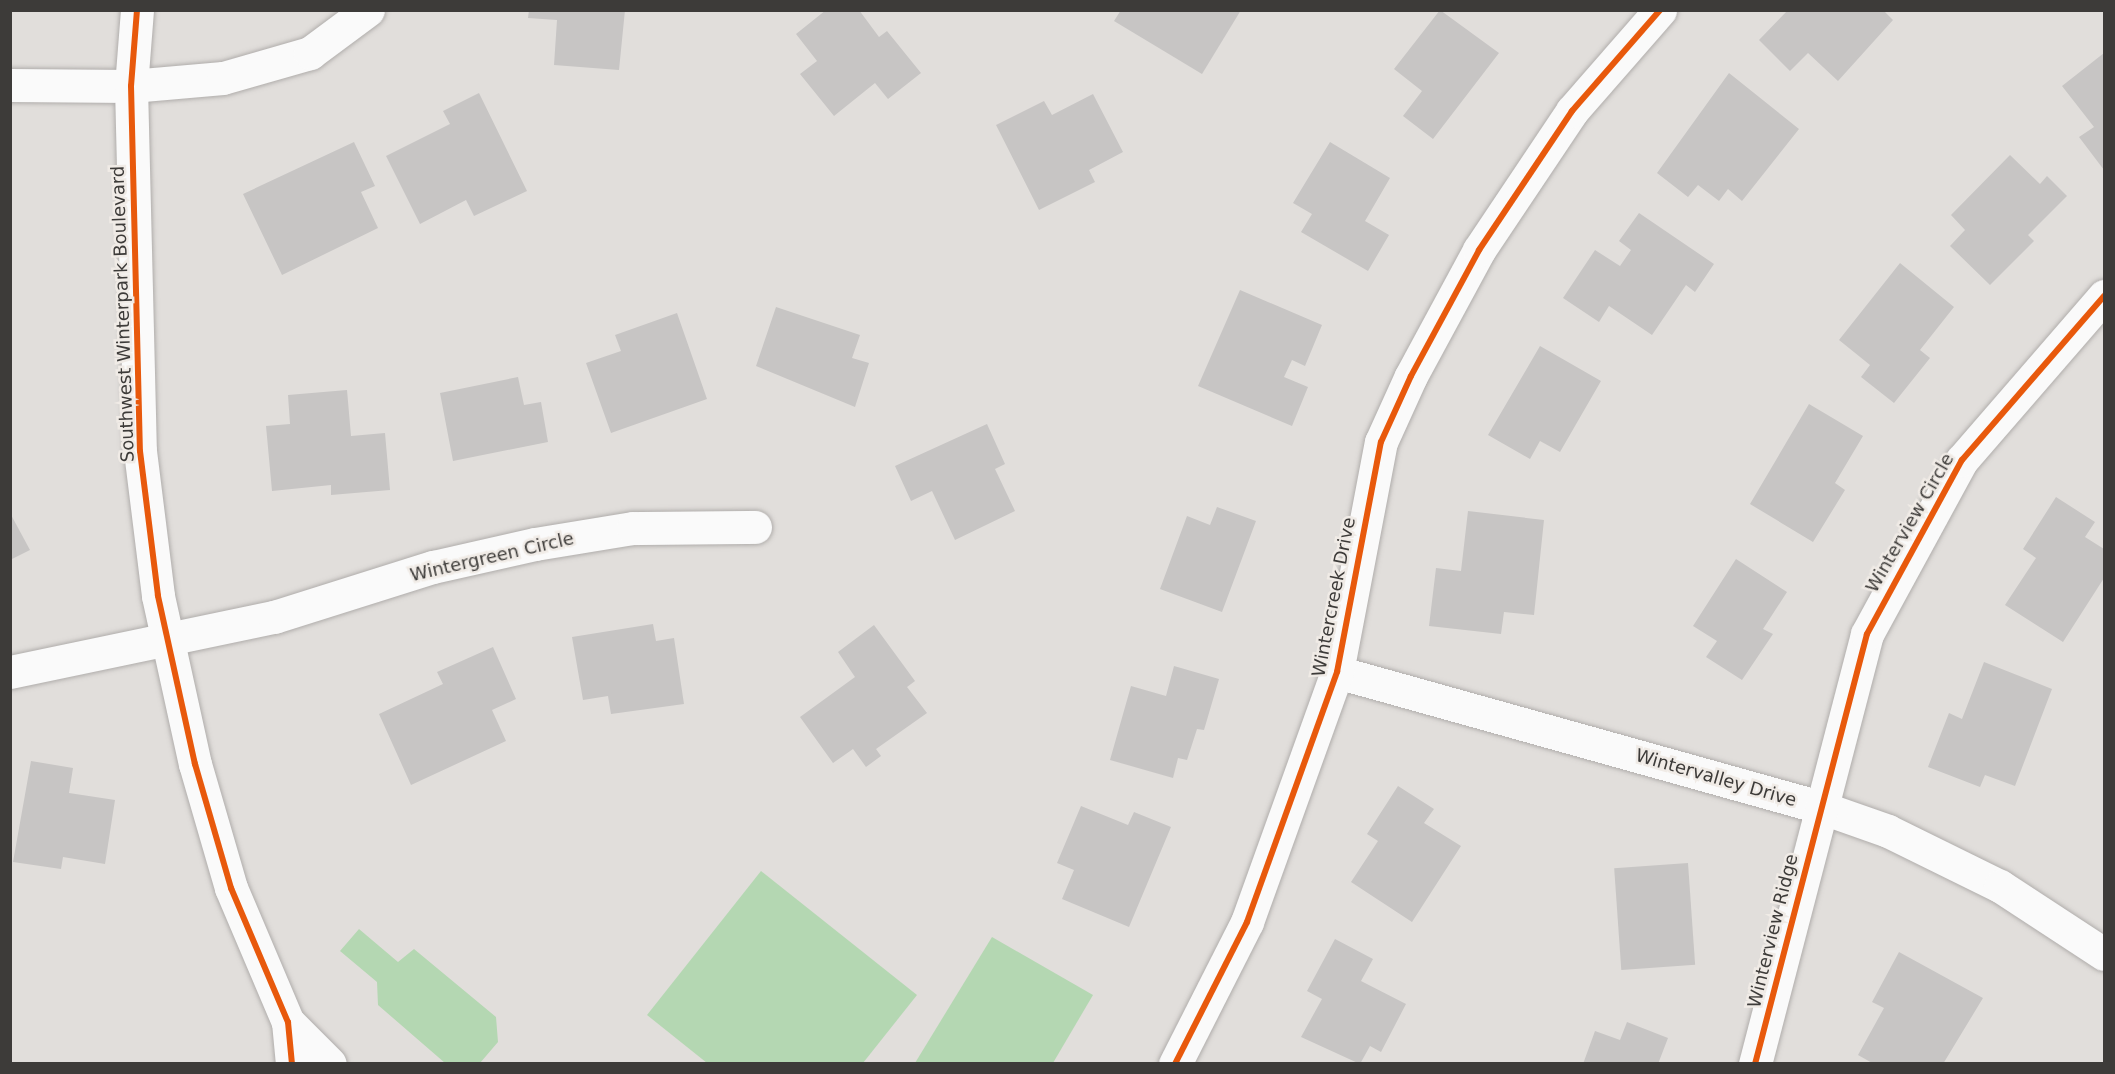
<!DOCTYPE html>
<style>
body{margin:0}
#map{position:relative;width:2115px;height:1074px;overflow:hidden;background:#e1dedb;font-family:"DejaVu Sans",sans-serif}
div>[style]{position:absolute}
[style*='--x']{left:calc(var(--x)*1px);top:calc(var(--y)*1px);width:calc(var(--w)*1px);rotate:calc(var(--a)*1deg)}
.green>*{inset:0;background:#b4d7b2}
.building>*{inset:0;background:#c7c5c4;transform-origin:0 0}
.roads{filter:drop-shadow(0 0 2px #b0adab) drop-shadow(0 0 2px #b0adab)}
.street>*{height:33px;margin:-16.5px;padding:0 16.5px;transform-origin:16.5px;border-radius:16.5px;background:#fafafa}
.cycleway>*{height:6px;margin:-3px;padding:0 3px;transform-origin:3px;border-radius:3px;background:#e8590c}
span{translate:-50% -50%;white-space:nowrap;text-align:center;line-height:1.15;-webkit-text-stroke:5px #f0ebe6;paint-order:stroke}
.street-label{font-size:18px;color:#3d3b39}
.frame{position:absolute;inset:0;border:12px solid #3d3b39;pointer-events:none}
</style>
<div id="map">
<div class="green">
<div style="clip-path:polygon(761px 871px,917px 995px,863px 1063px,707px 1063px,647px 1015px)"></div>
<div style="clip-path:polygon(359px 929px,398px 962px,414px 949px,496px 1017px,498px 1042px,480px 1063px,445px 1063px,378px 1005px,377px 982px,340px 951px)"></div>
<div style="clip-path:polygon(992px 937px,1093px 995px,1053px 1063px,915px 1063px)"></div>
</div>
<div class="building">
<div style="clip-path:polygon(529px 10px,625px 10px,619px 70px,554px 65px,557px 20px,528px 18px)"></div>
<div style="clip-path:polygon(826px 10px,859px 10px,879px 37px,887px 31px,921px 73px,888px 99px,875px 83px,834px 116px,800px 74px,817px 61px,796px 34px)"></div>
<div style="clip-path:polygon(1121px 10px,1241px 10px,1202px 74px,1114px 21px)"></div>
<div style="clip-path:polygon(1440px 10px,1499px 53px,1433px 139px,1403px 116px,1422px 91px,1394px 69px)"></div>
<div style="clip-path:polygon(1788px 10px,1883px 10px,1893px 20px,1838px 81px,1808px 53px,1790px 71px,1759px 40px)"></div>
<div style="clip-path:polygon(2104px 53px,2104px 170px,2079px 137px,2094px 127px,2062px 86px)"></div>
<div style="clip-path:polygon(1729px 73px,1799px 129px,1742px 201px,1728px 189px,1719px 201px,1698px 185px,1688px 197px,1657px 173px)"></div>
<div style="clip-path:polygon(479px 93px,527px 191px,474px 216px,466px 200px,420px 224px,386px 156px,450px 124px,443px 111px)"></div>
<div style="clip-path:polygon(1093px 94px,1123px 152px,1089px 170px,1095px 182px,1039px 210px,996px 125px,1044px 101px,1052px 115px)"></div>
<div style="clip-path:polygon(354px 142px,375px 186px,361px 192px,378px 228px,282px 275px,243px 194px)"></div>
<div style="clip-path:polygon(1330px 142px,1390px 178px,1365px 221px,1389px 235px,1368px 271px,1301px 232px,1312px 214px,1293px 203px)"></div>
<div style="clip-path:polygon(2010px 155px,2040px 184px,2047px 176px,2067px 196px,2028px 235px,2034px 241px,1990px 285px,1950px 246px,1965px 230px,1951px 215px)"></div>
<div style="clip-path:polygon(1639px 213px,1714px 264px,1695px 292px,1686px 285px,1652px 335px,1609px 306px,1599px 322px,1563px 298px,1595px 250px,1620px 266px,1631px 250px,1619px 241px)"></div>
<div style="clip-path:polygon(1900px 263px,1954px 307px,1920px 350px,1930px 358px,1894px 403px,1861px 377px,1870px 365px,1839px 340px)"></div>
<div style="clip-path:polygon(1240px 290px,1322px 325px,1305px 366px,1292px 360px,1284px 377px,1308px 387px,1292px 426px,1198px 386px)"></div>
<div style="clip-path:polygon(776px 307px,860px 335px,852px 358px,869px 363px,855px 407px,756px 366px)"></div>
<div style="clip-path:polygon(677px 313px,707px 399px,611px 433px,586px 363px,621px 351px,615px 335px)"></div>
<div style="clip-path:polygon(1540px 346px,1601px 381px,1560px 452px,1540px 441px,1530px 459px,1488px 435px)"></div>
<div style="clip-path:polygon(518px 377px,524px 405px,541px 402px,548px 442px,453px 461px,440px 393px)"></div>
<div style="clip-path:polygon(347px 390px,351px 436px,385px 433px,390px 490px,331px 495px,331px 485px,272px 491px,266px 426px,290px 424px,288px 395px)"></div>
<div style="clip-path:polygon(1809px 404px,1863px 436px,1835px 483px,1845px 490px,1813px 542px,1750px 504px)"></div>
<div style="clip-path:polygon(987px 424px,1005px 464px,995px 469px,1015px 511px,955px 540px,932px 491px,911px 501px,895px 466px)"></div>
<div style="clip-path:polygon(2056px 497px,2095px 522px,2085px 537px,2104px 549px,2104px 578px,2063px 642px,2005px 605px,2036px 558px,2023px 549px)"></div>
<div style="clip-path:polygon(1217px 507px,1256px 521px,1222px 612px,1160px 589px,1187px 516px,1210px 525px)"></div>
<div style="clip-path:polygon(1468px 511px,1544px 520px,1534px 615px,1504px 612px,1501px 634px,1429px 626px,1436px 568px,1461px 571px)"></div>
<div style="clip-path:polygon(10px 513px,30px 550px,10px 560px)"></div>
<div style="clip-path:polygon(1736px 559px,1787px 592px,1763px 629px,1773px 634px,1742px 680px,1706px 657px,1717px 641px,1693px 626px)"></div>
<div style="clip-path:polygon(653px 624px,656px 641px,674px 638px,684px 704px,611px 714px,608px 696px,583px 700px,572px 637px)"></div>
<div style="clip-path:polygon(874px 625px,915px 681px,907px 687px,927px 713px,876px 749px,881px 756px,866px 767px,853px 749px,833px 763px,800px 717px,855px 677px,838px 652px)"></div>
<div style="clip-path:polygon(493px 647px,516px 699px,492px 710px,506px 741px,411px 785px,379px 714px,443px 684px,437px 672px)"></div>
<div style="clip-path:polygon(1984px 662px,2052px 689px,2015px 786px,1985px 775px,1980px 787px,1928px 767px,1949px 713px,1962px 719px)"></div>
<div style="clip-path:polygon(1174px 666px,1219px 679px,1204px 730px,1197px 729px,1187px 760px,1178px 758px,1173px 778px,1110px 760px,1131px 686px,1166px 696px)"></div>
<div style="clip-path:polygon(31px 761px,73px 768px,69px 793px,115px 800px,105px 864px,63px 857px,61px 869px,13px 862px)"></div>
<div style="clip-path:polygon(1398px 786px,1434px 809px,1424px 823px,1461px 846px,1412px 922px,1351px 882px,1378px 841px,1367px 834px)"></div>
<div style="clip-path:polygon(1081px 806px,1128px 825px,1134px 812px,1171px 827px,1129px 927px,1062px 899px,1074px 870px,1057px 863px)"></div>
<div style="left:1688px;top:863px;width:102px;height:74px;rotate:86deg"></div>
<div style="clip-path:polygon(1335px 939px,1373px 959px,1361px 981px,1406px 1004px,1381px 1052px,1370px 1046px,1360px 1064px,1301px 1037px,1322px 999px,1307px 991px)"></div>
<div style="clip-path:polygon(1899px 952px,1983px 998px,1943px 1064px,1874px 1064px,1858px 1055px,1884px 1008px,1872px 1002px)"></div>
<div style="clip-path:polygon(1627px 1022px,1668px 1038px,1658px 1064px,1583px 1064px,1595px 1031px,1620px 1040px)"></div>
</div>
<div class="roads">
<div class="street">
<div style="--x:137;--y:10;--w:76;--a:94.5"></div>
<div style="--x:131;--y:86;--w:365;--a:88.6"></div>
<div style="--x:140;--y:451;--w:146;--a:82.9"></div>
<div style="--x:158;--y:596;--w:172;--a:77.6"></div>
<div style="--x:195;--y:764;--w:129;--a:73.8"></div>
<div style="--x:231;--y:888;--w:146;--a:67"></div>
<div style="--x:288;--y:1022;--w:42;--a:84.6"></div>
<div style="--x:10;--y:85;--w:121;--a:0.5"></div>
<div style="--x:131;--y:86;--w:92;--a:-5"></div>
<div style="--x:223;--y:78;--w:91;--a:-16"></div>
<div style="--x:310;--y:53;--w:72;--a:-36.6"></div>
<div style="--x:10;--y:672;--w:270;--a:-11.8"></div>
<div style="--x:274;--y:617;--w:167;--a:-17.5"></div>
<div style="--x:433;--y:567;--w:105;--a:-12.7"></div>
<div style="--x:535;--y:544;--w:99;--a:-9.3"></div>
<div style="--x:633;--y:528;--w:122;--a:-0.5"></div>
<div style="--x:1337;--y:672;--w:502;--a:15.62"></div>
<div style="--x:1820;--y:807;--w:72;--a:19.4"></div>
<div style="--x:1888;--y:831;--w:125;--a:26.2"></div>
<div style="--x:2000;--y:886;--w:124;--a:33.2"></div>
<div style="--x:288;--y:1022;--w:59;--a:45"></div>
<div style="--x:1175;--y:1064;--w:159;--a:-63.1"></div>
<div style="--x:1247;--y:922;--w:266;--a:-70.2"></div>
<div style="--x:1337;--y:672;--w:234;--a:-79.2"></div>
<div style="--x:1381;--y:442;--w:72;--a:-65.6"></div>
<div style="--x:1411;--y:376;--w:143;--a:-61.6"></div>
<div style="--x:1479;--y:250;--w:167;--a:-56.2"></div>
<div style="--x:1572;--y:111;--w:134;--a:-48.9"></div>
<div style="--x:1755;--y:1064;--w:444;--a:-75.4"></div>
<div style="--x:1867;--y:634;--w:198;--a:-61.4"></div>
<div style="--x:1962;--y:460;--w:217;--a:-49.1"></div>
</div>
</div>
<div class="cycleway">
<div style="--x:137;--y:10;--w:76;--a:94.5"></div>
<div style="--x:131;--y:86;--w:365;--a:88.6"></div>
<div style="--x:140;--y:451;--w:146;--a:82.9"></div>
<div style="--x:158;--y:596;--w:172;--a:77.6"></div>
<div style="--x:195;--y:764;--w:129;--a:73.8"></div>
<div style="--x:231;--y:888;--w:146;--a:67"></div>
<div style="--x:288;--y:1022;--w:42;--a:84.6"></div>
<div style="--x:1175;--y:1064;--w:159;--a:-63.1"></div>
<div style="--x:1247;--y:922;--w:266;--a:-70.2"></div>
<div style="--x:1337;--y:672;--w:234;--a:-79.2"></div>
<div style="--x:1381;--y:442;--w:72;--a:-65.6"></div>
<div style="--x:1411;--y:376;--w:143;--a:-61.6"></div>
<div style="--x:1479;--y:250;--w:167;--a:-56.2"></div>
<div style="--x:1572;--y:111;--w:134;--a:-48.9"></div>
<div style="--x:1755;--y:1064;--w:444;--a:-75.4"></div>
<div style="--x:1867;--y:634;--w:198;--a:-61.4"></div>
<div style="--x:1962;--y:460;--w:217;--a:-49.1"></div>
</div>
<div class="street-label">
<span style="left:123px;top:314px;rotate:-92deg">Southwest Winterpark Boulevard</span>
<span style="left:1910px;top:523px;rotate:-60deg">Winterview Circle</span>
<span style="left:492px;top:557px;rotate:-13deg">Wintergreen Circle</span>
<span style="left:1334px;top:597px;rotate:-79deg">Wintercreek Drive</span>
<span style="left:1716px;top:778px;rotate:16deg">Wintervalley Drive</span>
<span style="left:1773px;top:931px;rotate:-76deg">Winterview Ridge</span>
</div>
<div class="frame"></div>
</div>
